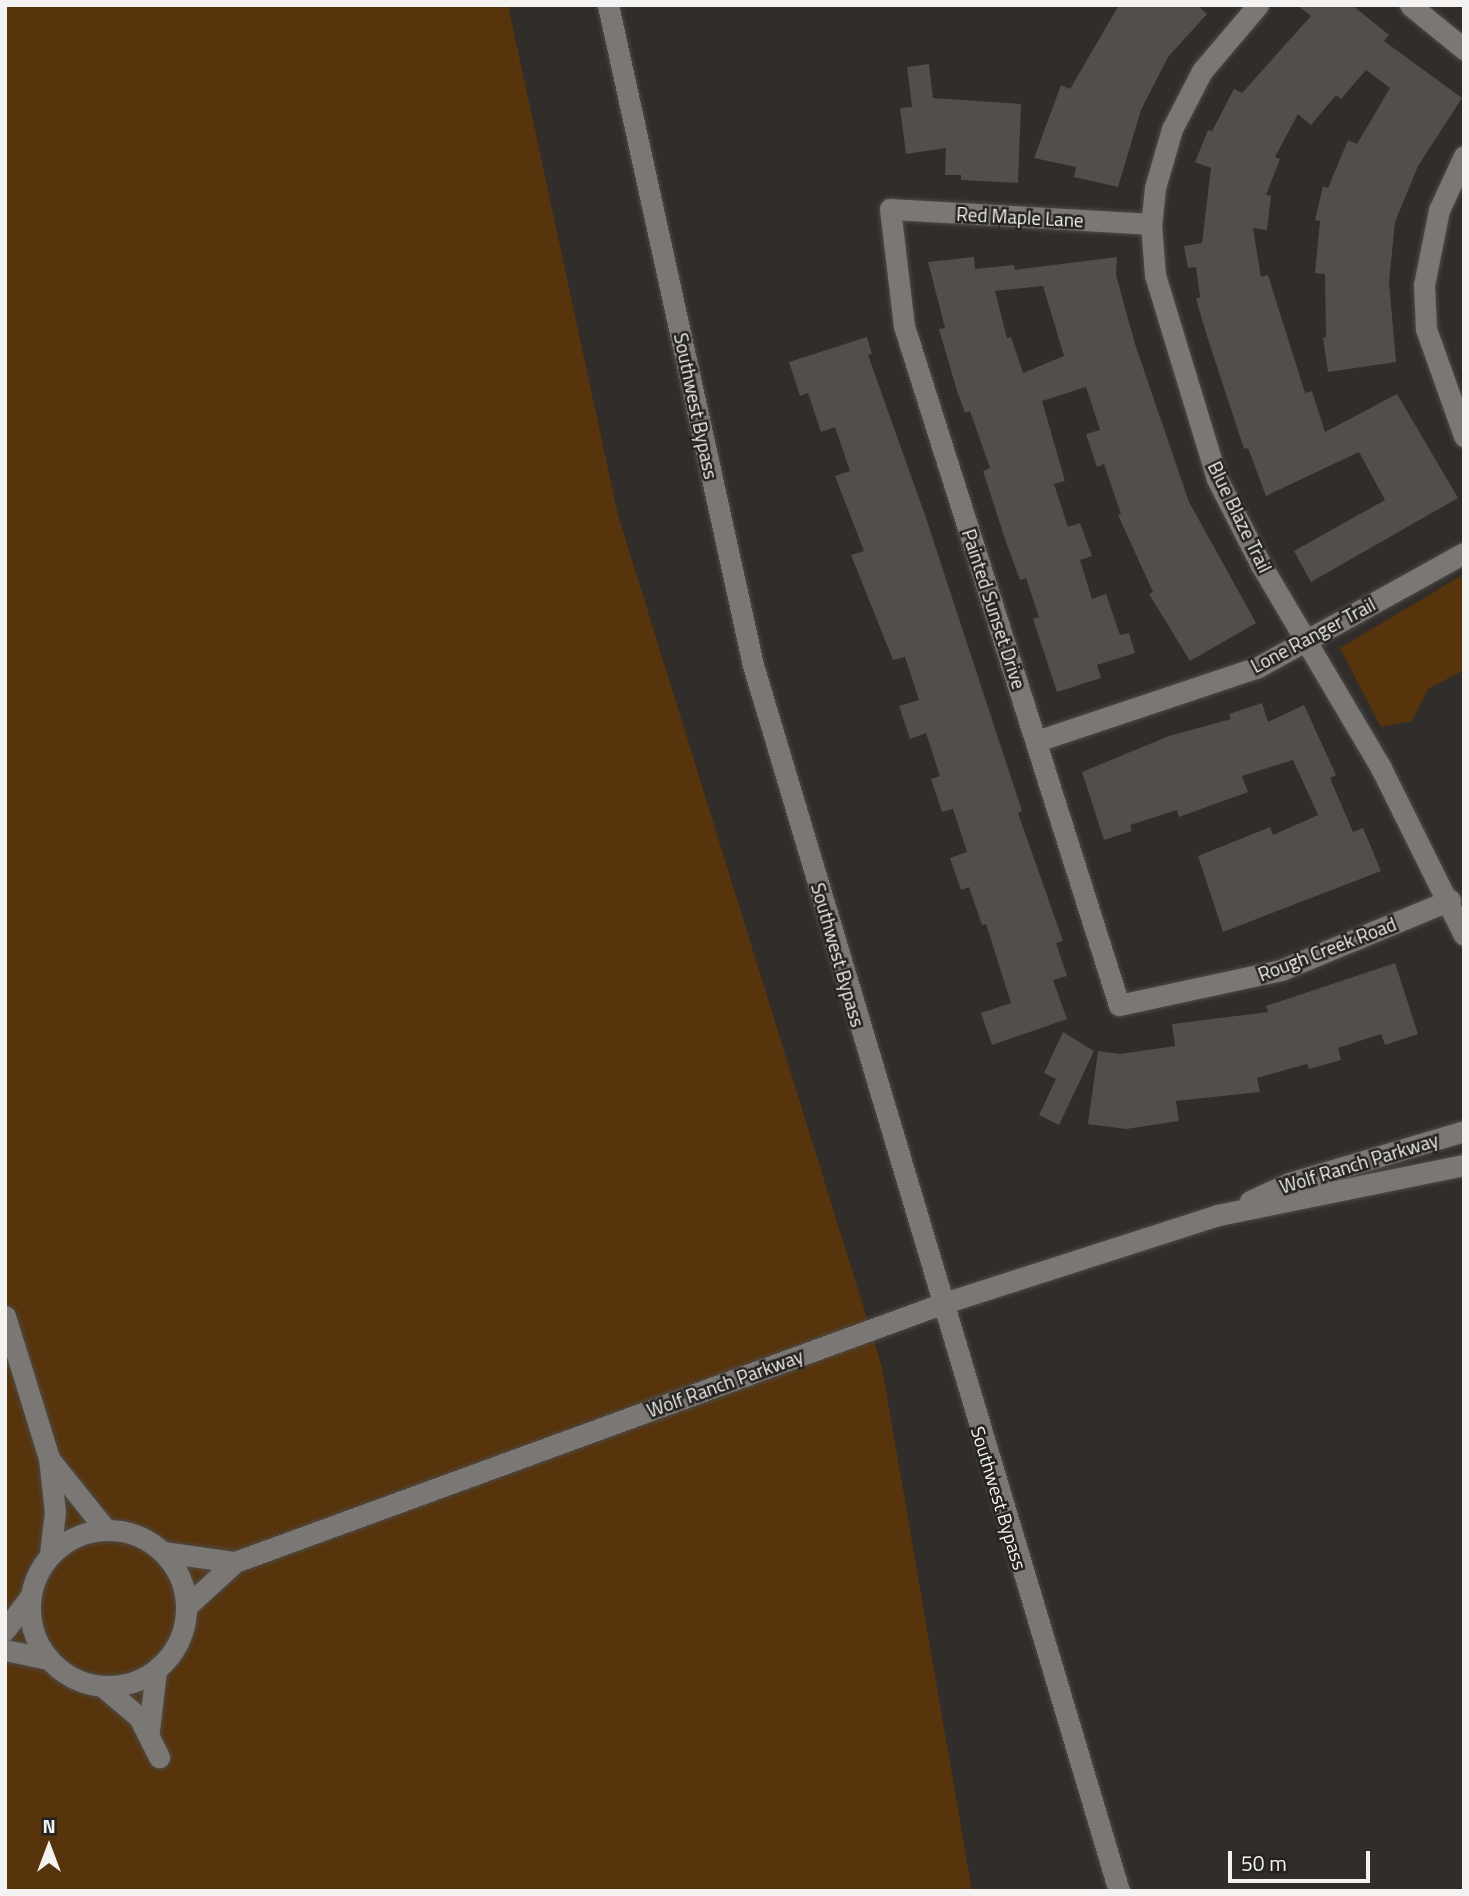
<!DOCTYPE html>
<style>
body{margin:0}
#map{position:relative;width:1469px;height:1896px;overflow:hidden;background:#302d2b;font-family:"Titillium Web",sans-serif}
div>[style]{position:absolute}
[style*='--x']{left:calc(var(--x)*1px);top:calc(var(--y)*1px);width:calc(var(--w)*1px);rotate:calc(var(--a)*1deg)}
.green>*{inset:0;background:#57340c}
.building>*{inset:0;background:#514e4b}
.roads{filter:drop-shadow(0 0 2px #4d4b49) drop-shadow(0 0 2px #4d4b49)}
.minor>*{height:21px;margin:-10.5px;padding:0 10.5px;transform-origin:10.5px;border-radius:10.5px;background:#7a7774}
.minor>.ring{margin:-10.5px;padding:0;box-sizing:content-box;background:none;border:21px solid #7a7774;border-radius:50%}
span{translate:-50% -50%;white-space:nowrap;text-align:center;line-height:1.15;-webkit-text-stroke:5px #262421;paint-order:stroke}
.street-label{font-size:19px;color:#f5f3f2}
.frame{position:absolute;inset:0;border:7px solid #f5f3f2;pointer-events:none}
.north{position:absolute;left:14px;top:1812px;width:70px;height:70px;-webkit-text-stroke:5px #262421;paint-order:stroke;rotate:0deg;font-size:19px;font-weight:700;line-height:28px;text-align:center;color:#f5f3f2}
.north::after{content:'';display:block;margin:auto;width:24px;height:32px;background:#f5f3f2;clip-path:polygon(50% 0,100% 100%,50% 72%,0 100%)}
.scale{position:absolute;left:1228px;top:1851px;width:142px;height:32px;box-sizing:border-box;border:4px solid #f5f3f2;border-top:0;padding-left:9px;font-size:21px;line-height:24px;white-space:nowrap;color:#f5f3f2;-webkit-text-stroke:5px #262421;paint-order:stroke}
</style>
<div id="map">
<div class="green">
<div style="clip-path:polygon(5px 5px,508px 5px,618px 515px,882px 1367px,972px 1891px,5px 1891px)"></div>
<div style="clip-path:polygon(1464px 574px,1464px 670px,1428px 689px,1412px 721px,1381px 727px,1340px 648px)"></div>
</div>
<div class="building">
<div style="clip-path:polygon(1119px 5px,1197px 5px,1207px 14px,1168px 57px,1141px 110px,1118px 187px,1074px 177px,1076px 167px,1034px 158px,1061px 85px,1070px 89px)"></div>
<div style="clip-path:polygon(1297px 5px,1352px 5px,1389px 35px,1384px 41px,1462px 98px,1418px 166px,1395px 222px,1389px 282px,1396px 362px,1328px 372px,1323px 338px,1326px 337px,1325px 274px,1315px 273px,1320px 221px,1315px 220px,1323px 186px,1328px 188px,1348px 140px,1357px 144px,1390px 88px,1366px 70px,1341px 99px,1336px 95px,1311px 125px,1298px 114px,1275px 157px,1280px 159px,1266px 195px,1271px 196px,1267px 230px,1253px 228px,1261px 277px,1268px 275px,1305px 393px,1312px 391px,1325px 432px,1397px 394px,1458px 498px,1311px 582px,1294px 551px,1385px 500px,1359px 452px,1266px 496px,1248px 448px,1244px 449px,1207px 336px,1196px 299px,1200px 297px,1196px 267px,1188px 268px,1184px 246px,1202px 243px,1211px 168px,1195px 162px,1208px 130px,1212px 131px,1234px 89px,1242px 93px,1311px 16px)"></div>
<div style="clip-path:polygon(929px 64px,933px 98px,1021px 104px,1018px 183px,961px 180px,961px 175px,945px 175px,946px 148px,906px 154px,900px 108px,912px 107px,907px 67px)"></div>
<div style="clip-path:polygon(evenodd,974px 257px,975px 269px,1014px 265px,1015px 270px,1117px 257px,1116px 275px,1135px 344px,1189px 502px,1256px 623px,1190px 661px,1149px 594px,1153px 592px,1118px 515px,1121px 514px,1104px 464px,1097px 467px,1086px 434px,1100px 430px,1086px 387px,1042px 401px,1065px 481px,1054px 484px,1068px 527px,1080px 523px,1092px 556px,1080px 560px,1092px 599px,1106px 594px,1120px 635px,1129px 633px,1135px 653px,1097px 665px,1101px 678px,1057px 692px,1033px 619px,1039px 617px,1026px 578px,1020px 580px,1006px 542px,983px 471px,990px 468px,970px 411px,965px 413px,957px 391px,939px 329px,945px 328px,928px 262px,974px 257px,1043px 286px,1064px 356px,1023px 373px,1011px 337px,1007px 338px,995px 291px,1043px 286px)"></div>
<div style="clip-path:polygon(867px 337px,872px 354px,868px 355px,926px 518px,1022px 811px,1018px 813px,1063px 941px,1056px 943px,1067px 976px,1053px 980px,1067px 1019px,992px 1045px,981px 1013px,1011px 1003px,986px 924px,982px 925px,969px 887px,961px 890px,950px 858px,967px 852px,953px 809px,942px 812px,931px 779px,940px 776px,926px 733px,910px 739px,899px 706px,919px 700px,905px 657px,893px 660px,851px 555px,864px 551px,835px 476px,850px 471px,835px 427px,821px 432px,808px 393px,800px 396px,789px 362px)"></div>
<div style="clip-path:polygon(1262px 703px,1268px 722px,1304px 705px,1336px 775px,1330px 778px,1353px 832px,1363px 828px,1381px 871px,1223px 932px,1198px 856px,1270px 827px,1273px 835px,1318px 815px,1293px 760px,1242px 776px,1248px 792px,1179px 817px,1177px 810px,1130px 825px,1132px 831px,1104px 840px,1082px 772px,1169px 736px,1231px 719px,1229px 714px)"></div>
<div style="clip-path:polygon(1395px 963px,1418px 1034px,1385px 1045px,1381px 1034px,1338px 1048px,1341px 1060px,1309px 1069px,1307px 1064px,1257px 1078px,1260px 1092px,1176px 1101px,1179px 1121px,1126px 1129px,1088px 1124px,1098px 1051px,1120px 1054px,1175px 1046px,1172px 1024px,1268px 1012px,1266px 1006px)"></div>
<div style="clip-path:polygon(1063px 1032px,1094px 1051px,1059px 1125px,1039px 1115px,1056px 1079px,1044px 1073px)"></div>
</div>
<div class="roads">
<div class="minor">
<div style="--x:608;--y:5;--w:676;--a:77.61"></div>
<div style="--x:753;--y:665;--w:1279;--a:73.38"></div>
<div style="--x:1258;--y:5;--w:87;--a:130.3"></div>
<div style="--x:1202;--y:71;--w:65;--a:117.3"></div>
<div style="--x:1172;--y:129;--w:61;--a:106.1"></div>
<div style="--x:1155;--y:188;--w:36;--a:96"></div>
<div style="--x:1151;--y:224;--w:51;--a:85.5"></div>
<div style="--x:1155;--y:275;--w:213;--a:73.1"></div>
<div style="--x:1217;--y:479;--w:97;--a:62.9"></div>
<div style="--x:1261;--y:565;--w:236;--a:59.4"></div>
<div style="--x:1381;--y:768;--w:186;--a:63.6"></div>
<div style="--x:1410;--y:5;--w:70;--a:39.2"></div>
<div style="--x:1464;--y:156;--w:60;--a:114.8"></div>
<div style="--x:1439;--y:210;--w:76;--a:101.3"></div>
<div style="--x:1424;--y:285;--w:44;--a:87.4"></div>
<div style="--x:1426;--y:329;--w:114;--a:70.4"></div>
<div style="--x:1151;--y:224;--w:261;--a:-176.7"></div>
<div style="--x:890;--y:209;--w:118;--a:83.2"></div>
<div style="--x:904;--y:326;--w:712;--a:72.43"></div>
<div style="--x:1119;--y:1005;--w:166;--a:-12.2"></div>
<div style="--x:1281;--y:970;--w:183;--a:-22.5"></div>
<div style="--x:1037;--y:741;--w:233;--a:-18.5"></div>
<div style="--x:1258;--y:667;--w:235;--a:-29"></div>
<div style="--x:1250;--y:1201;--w:43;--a:-24.8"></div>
<div style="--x:1289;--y:1183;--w:183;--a:-16.5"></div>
<div style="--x:5;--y:1316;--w:149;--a:72.8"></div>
<div style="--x:49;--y:1458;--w:54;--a:83.7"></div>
<div style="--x:55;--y:1512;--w:42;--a:96.8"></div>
<div style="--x:50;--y:1460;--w:90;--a:51.3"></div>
<div class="ring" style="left:30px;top:1530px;width:135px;height:135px"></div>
<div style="--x:163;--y:1552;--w:73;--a:7.9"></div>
<div style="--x:186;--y:1607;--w:67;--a:-42.6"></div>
<div style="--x:235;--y:1562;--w:752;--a:-20.07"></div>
<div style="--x:941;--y:1304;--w:291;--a:-17.8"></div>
<div style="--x:1218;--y:1215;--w:251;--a:-11.5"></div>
<div style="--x:5;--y:1630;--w:41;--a:-52.9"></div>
<div style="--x:5;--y:1650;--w:44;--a:11.8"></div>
<div style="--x:102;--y:1686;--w:48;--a:40"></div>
<div style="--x:139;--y:1717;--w:45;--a:63.4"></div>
<div style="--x:149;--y:1730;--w:60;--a:-83.3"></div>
</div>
</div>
<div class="street-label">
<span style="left:1020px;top:217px;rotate:3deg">Red Maple Lane</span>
<span style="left:696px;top:406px;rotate:78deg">Southwest Bypass</span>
<span style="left:1240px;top:517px;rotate:64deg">Blue Blaze Trail</span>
<span style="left:994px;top:609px;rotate:72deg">Painted Sunset Drive</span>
<span style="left:1313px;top:635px;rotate:-28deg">Lone Ranger Trail</span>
<span style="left:1327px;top:949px;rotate:-21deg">Rough Creek Road</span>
<span style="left:838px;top:955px;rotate:74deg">Southwest Bypass</span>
<span style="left:1359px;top:1163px;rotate:-17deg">Wolf Ranch Parkway</span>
<span style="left:725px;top:1383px;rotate:-20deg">Wolf Ranch Parkway</span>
<span style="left:999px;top:1498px;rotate:73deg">Southwest Bypass</span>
</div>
<div class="frame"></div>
<div class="north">N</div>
<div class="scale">50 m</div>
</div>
